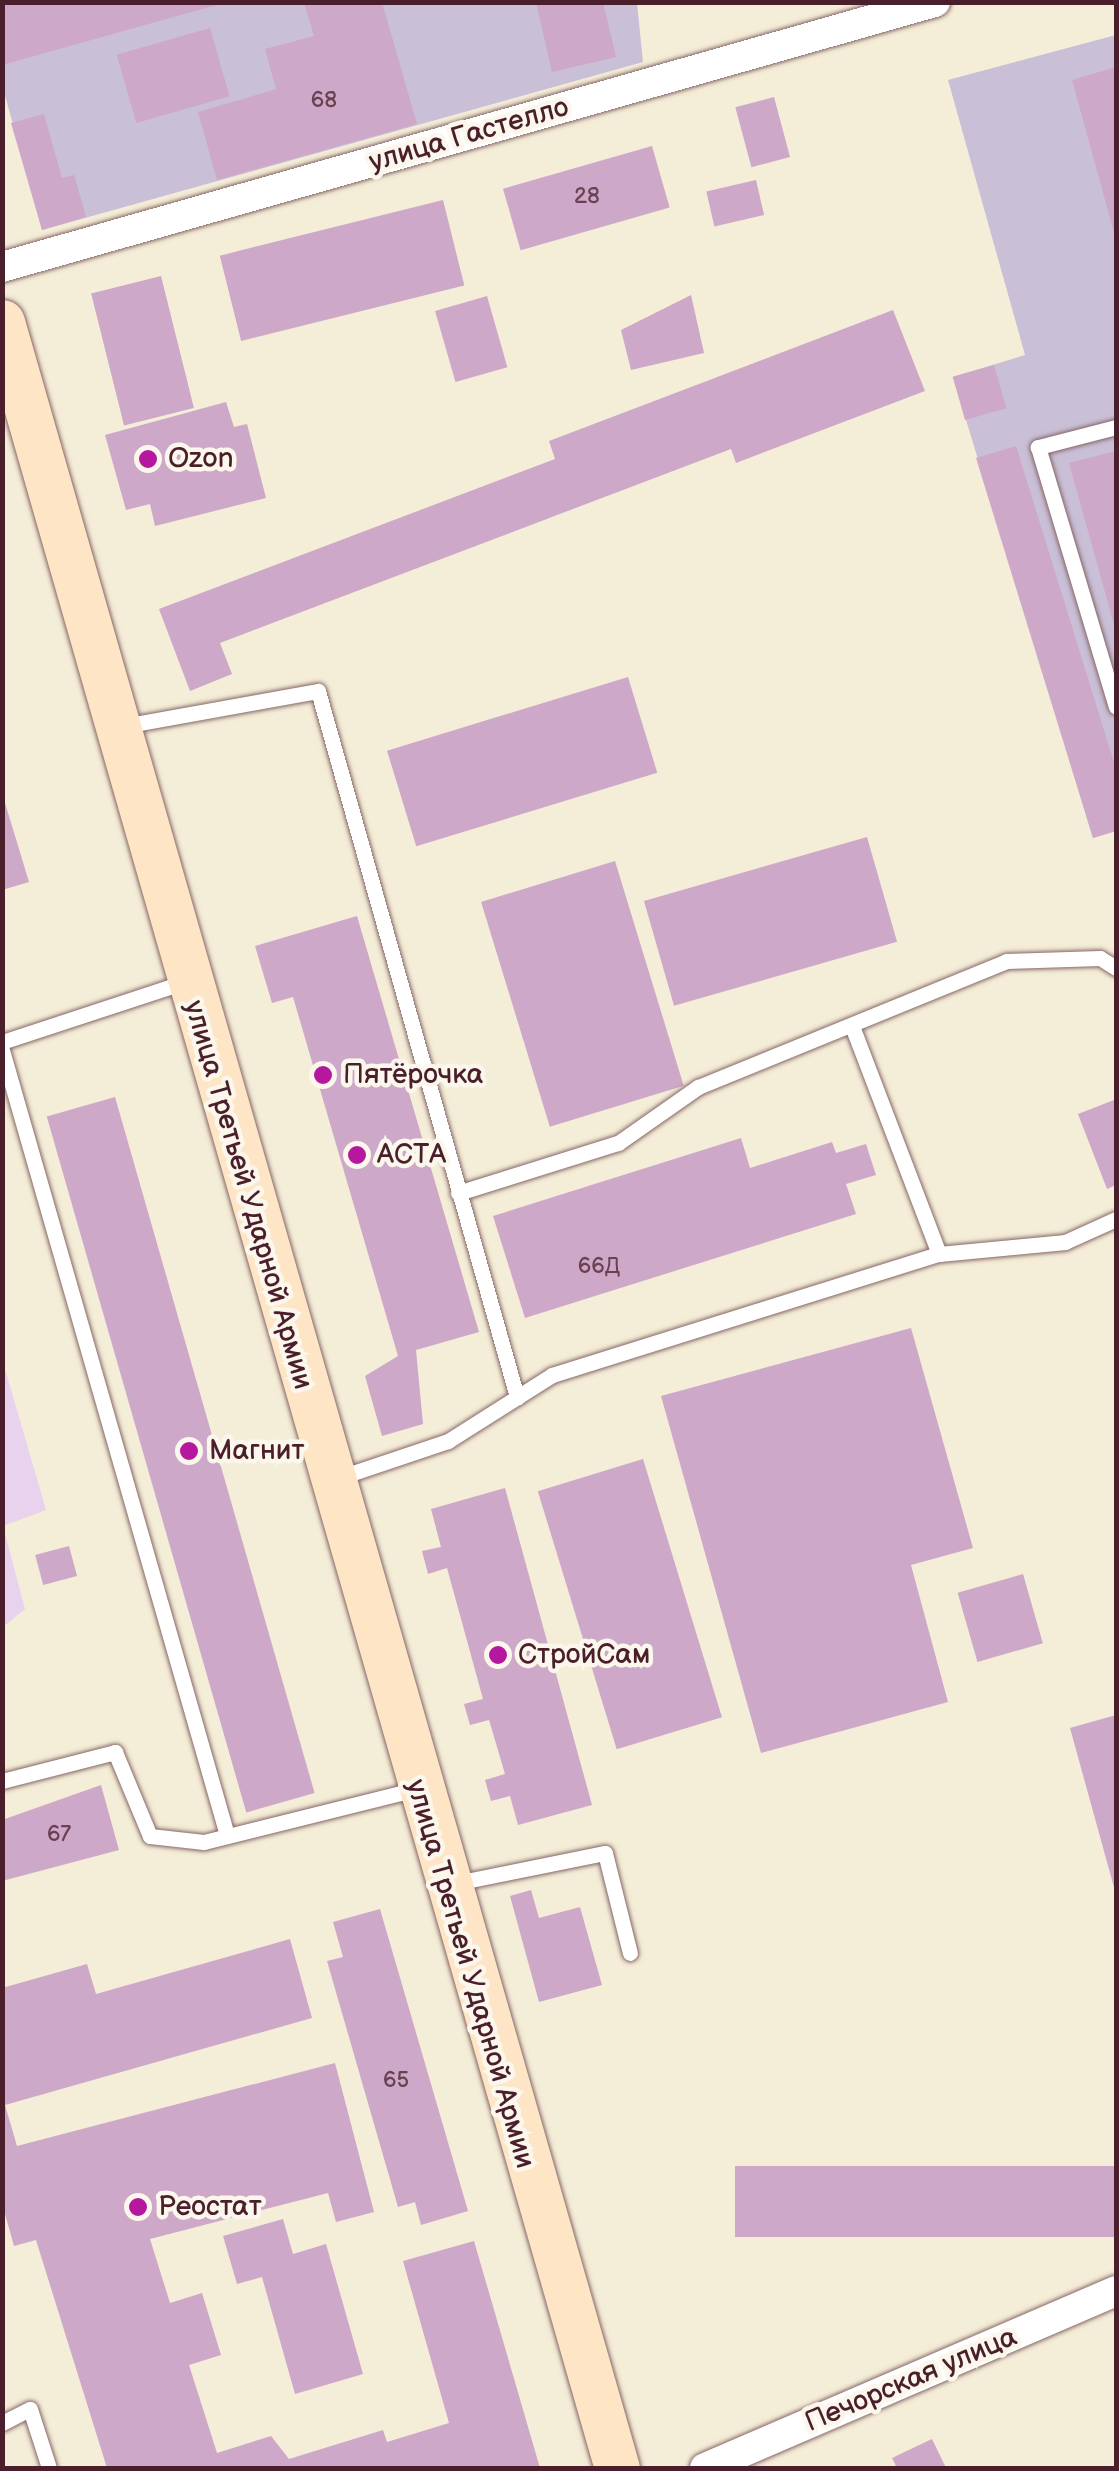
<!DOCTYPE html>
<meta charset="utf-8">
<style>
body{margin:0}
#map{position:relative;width:1119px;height:2471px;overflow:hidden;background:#f4edd7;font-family:"Balsamiq Sans",sans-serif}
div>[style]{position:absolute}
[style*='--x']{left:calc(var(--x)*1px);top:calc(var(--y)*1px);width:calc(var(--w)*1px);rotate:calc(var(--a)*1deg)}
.built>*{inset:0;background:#e8d2ee}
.industrial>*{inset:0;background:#c9bfd7}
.building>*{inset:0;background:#cda8c8;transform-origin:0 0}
.roads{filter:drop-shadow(0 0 2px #866767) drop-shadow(0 0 2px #866767)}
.lane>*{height:15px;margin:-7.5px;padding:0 7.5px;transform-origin:7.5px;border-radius:7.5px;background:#fff}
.street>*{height:30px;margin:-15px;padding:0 15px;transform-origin:15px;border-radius:15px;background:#fff}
.secondary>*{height:45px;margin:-22.5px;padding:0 22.5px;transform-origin:22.5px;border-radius:22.5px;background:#fde5c5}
.dots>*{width:28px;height:28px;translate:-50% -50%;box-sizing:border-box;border:5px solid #fbf7ec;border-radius:50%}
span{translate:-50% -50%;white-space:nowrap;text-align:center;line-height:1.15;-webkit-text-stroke:9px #fbf7ec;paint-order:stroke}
.number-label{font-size:22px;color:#6b4152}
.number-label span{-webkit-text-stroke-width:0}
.street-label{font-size:28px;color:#4a1f2b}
.poi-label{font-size:28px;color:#4a1f2b}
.left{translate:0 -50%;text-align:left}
.frame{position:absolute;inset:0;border:5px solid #4a1f2b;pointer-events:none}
</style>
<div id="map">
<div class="built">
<div style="clip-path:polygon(3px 1362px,46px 1510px,3px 1526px,25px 1609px,3px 1627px)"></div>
</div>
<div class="industrial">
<div style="clip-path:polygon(2px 3px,637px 3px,643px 62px,42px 230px,3px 88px)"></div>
<div style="clip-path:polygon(1116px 35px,1116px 831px,1093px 838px,953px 377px,1025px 355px,948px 80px)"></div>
</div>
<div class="building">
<div style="clip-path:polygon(2px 2px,220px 2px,220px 4px,2px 65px)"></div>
<div style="clip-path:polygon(304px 2px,382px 2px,417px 124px,217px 180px,198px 112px,276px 89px,265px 49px,314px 36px)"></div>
<div style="clip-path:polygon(536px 2px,603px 2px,616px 57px,552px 72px)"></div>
<div style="left:210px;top:28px;width:71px;height:97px;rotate:74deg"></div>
<div style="clip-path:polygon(1116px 67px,1116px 236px,1115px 236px,1072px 80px)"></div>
<div style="left:774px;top:97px;width:62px;height:40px;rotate:75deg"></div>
<div style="clip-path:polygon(44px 114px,62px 178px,74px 175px,86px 217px,42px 230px,11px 123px)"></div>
<div style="left:652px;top:146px;width:64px;height:155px;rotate:74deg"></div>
<div style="left:756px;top:180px;width:36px;height:51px;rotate:77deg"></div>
<div style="left:443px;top:200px;width:88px;height:230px;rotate:76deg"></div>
<div style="left:161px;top:276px;width:136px;height:72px;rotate:76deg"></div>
<div style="clip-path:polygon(691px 295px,704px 353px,631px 370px,621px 330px)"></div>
<div style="left:487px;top:296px;width:74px;height:54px;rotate:74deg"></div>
<div style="clip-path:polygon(893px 310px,925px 391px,736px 463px,731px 449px,220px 643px,232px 674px,190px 691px,159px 609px,555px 459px,549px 441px)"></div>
<div style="left:994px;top:365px;width:45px;height:43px;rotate:74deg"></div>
<div style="clip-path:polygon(226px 402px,234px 427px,247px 424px,266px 498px,155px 526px,150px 504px,126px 510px,105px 435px)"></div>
<div style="clip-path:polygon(1016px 446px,1116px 769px,1116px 831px,1093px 838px,976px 458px)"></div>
<div style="clip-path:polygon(1116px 451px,1116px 628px,1115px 628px,1069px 463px)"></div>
<div style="left:628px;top:677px;width:100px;height:252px;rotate:73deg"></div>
<div style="clip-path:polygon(2px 793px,29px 882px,2px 890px)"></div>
<div style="left:867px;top:837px;width:109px;height:232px;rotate:74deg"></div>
<div style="left:615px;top:861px;width:235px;height:140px;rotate:73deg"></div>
<div style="clip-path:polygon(357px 916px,479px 1332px,416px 1350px,423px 1424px,382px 1436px,365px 1376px,398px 1356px,293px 997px,272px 1003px,255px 946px)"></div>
<div style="left:115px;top:1097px;width:724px;height:71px;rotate:74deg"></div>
<div style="clip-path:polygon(1114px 1100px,1116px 1185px,1107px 1189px,1078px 1114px)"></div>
<div style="clip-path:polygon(741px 1138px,750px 1168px,832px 1142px,836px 1153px,866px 1144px,876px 1175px,846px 1184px,856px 1214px,525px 1318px,493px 1216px)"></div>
<div style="clip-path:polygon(911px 1328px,973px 1548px,911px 1565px,948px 1702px,761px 1753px,661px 1396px)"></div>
<div style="left:643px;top:1459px;width:270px;height:110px;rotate:73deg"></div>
<div style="clip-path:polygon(505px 1488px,592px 1805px,518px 1825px,510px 1796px,491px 1801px,485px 1780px,505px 1774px,489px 1720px,470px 1725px,464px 1704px,483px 1699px,447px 1568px,428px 1574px,422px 1551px,441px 1547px,431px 1509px)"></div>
<div style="left:69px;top:1546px;width:31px;height:35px;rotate:75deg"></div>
<div style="left:1023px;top:1574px;width:72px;height:68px;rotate:74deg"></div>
<div style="clip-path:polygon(1116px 1715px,1116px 1891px,1115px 1891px,1070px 1728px)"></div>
<div style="clip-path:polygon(101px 1785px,119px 1850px,2px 1881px,2px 1820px)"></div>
<div style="clip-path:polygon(531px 1890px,539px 1918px,580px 1907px,602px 1985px,539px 2002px,510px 1896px)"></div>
<div style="clip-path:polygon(380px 1909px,468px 2211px,421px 2225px,415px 2202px,398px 2207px,327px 1961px,343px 1957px,333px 1922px)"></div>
<div style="clip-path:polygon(290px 1939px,312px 2018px,5px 2105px,17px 2146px,335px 2063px,374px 2212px,336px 2222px,328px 2193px,150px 2239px,170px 2303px,202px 2293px,221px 2355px,189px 2365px,217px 2453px,271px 2436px,289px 2459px,383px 2430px,387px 2442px,449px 2423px,403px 2261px,474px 2241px,540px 2468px,107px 2468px,36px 2240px,14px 2246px,2px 2203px,2px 1988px,87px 1964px,96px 1994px)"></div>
<div style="left:1116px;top:2166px;width:71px;height:381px;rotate:90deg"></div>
<div style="clip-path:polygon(283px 2219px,293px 2254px,326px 2244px,363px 2374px,295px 2394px,262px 2277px,237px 2284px,223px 2236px)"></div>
<div style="clip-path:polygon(932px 2439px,946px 2468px,897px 2468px,892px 2458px)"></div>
</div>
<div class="roads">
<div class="lane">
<div style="--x:1116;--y:427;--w:81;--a:165.6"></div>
<div style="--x:1038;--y:447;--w:271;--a:73.3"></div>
<div style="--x:123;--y:726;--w:198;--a:-10.2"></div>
<div style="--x:318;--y:691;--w:734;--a:74.26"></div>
<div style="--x:852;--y:1026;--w:244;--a:69.1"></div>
<div style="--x:2;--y:1042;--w:195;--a:-18.2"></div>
<div style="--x:2;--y:1050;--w:817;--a:74.01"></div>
<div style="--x:458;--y:1193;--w:168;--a:-17.4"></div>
<div style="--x:618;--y:1143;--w:98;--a:-35"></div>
<div style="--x:698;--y:1087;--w:333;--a:-22.2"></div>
<div style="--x:1006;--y:961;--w:94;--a:-1.8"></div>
<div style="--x:1100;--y:958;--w:19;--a:32"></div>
<div style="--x:338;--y:1478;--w:116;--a:-18.6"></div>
<div style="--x:448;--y:1441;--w:123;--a:-32.4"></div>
<div style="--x:552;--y:1375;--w:405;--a:-17.4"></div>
<div style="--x:939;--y:1254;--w:127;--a:-5.4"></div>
<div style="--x:1065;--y:1242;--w:56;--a:-24.3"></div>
<div style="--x:2;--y:1781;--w:117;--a:-14.4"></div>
<div style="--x:115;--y:1752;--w:91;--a:67.4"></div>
<div style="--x:150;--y:1836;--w:54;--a:6.3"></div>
<div style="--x:204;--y:1842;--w:219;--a:-14"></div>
<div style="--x:456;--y:1883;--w:152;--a:-11.4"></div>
<div style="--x:605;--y:1853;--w:103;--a:76"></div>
<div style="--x:2;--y:2423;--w:31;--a:-27"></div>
<div style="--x:30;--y:2409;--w:62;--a:72.1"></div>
</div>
<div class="street">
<div style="--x:2;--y:267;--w:970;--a:-15.86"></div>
<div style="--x:705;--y:2468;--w:447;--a:-23.3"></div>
</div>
<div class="secondary">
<div style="--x:2;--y:322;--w:2232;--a:74.01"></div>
</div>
</div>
<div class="dots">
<div style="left:148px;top:459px;background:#b5179e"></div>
<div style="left:323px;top:1075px;background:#b5179e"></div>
<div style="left:357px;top:1155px;background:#b5179e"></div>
<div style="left:189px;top:1451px;background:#b5179e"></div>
<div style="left:498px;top:1655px;background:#b5179e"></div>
<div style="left:138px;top:2207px;background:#b5179e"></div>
</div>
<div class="number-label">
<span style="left:324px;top:101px">68</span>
<span style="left:587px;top:197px">28</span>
<span style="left:599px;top:1267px">66Д</span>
<span style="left:59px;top:1835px">67</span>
<span style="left:396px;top:2081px">65</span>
</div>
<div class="street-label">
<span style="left:469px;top:135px;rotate:-16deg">улица Гастелло</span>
<span style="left:248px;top:1195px;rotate:74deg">улица Третьей Ударной Армии</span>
<span style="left:470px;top:1974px;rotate:74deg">улица Третьей Ударной Армии</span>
<span style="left:911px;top:2380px;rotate:-23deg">Печорская улица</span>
</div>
<div class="poi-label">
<span class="left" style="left:168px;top:459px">Ozon</span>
<span class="left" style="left:343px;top:1075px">Пятёрочка</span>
<span class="left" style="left:377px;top:1155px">АСТА</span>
<span class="left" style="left:209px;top:1451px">Магнит</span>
<span class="left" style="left:518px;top:1655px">СтройСам</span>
<span class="left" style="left:158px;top:2207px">Реостат</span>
</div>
<div class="frame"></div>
</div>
